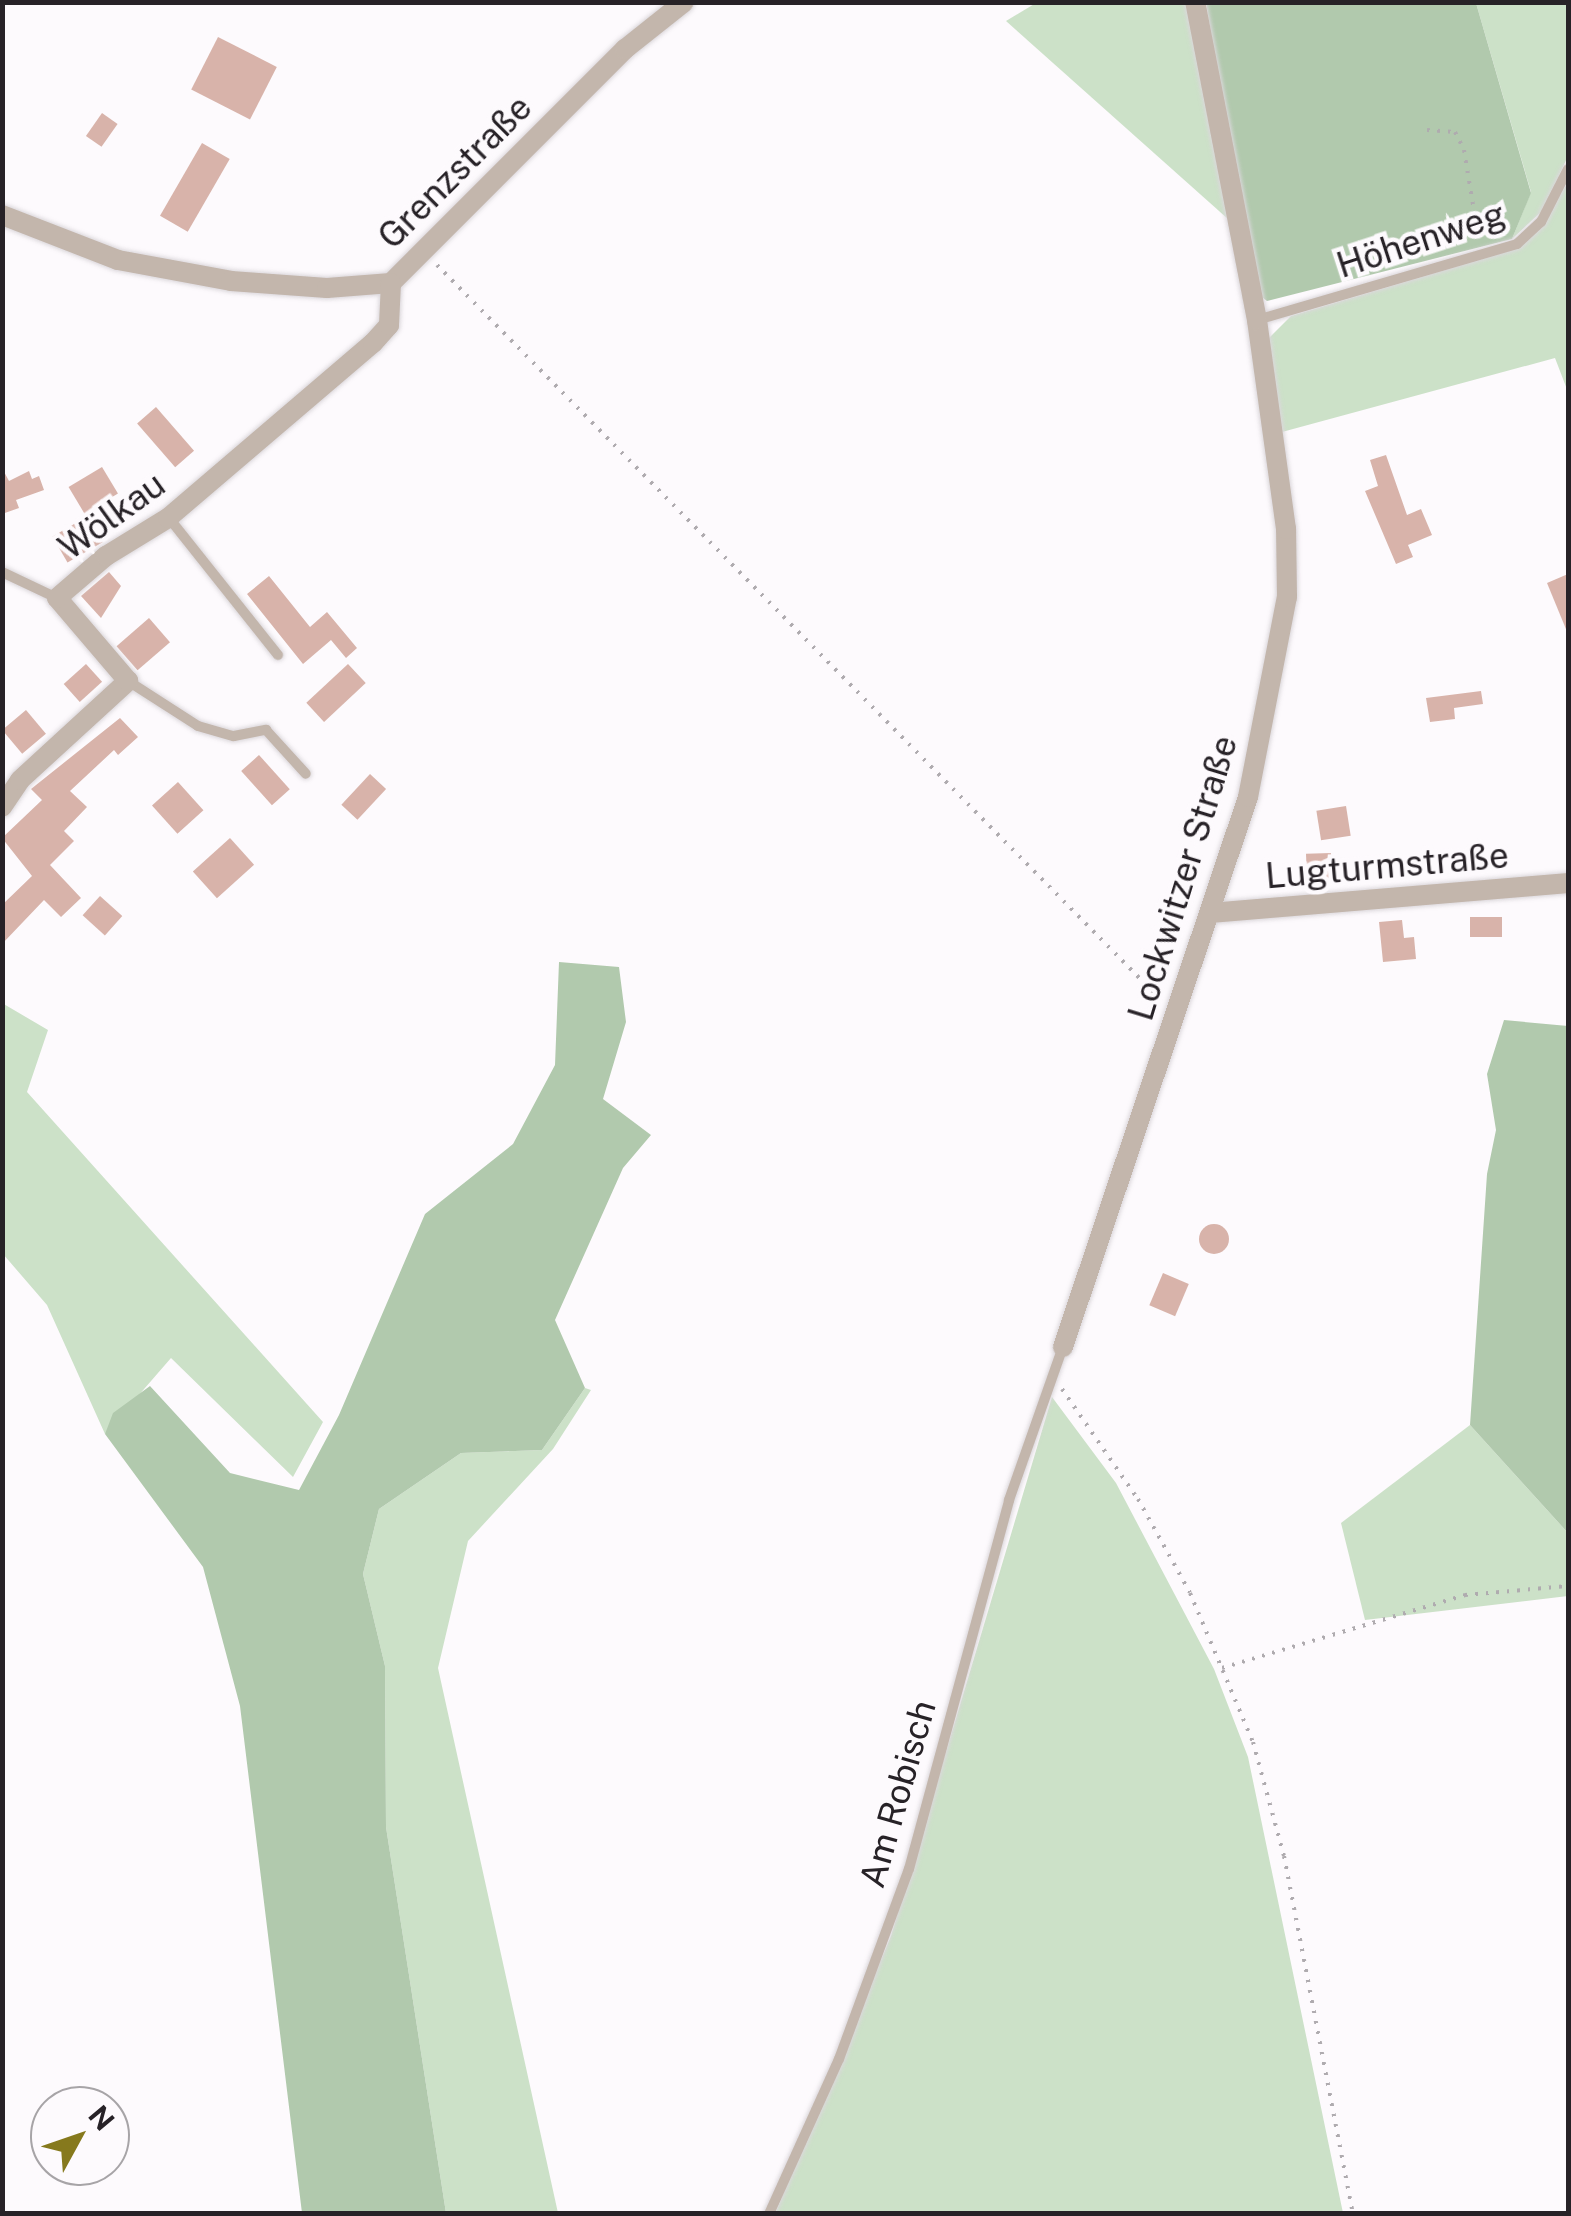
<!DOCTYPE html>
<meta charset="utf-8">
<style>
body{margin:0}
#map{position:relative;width:1571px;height:2216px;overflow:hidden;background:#fdfafd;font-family:"Public Sans",sans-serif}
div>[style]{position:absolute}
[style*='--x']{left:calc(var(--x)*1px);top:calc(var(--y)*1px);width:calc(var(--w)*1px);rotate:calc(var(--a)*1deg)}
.green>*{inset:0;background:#cce1c8}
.forest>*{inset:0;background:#b1c9ad}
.building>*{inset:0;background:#d8b3aa;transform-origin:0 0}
.round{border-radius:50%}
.path>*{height:4px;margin-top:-2px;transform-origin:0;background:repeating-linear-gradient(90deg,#afabaf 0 2.5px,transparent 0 10.5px)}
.roads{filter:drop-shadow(0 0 2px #dbd7db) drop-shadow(0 0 2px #dbd7db)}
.lane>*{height:10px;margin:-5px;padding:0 5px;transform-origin:5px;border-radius:5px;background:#c3b6ac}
.street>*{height:20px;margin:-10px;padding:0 10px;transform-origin:10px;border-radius:10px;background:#c3b6ac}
span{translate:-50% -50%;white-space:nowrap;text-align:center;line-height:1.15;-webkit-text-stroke:9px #fdfafd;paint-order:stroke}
.street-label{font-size:35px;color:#272227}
.frame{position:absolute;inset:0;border:5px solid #272227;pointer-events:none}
.north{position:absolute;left:30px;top:2086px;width:100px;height:100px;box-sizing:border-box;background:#fdfafd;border:2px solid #a7a4a7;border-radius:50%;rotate:50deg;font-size:28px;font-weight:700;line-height:40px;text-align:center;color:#272227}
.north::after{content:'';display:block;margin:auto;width:35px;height:45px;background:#86791d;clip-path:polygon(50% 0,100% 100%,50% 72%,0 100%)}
</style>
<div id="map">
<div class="green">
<div style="clip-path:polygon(1036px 3px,1188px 3px,1228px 219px,1006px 21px)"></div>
<div style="clip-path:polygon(1476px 3px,1568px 3px,1568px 156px,1543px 210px,1512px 239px,1531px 192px)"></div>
<div style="clip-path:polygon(1568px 182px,1568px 392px,1555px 358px,1282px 432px,1268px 339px,1291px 316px,1519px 248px,1544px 223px)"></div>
<div style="clip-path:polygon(2px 1003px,48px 1030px,27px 1092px,323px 1422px,293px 1477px,171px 1358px,105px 1434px,47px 1305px,3px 1254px)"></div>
<div style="clip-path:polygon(585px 1388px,591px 1390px,553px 1449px,468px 1541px,438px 1668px,558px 2213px,446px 2213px,386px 1827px,385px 1666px,363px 1574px,379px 1509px,461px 1453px,542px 1450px)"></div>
<div style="clip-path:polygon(1052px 1397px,1116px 1483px,1214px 1669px,1248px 1757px,1343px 2213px,775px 2214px,891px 1936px)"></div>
<div style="clip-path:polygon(1470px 1425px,1568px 1533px,1568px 1596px,1365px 1620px,1341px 1523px)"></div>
</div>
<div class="forest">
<div style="clip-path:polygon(1206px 3px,1476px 3px,1531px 193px,1512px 239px,1267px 301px,1254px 291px)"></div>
<div style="clip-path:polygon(559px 962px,619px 967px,626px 1022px,603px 1099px,651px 1135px,623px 1168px,555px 1320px,585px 1388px,542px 1450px,461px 1453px,379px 1509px,363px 1574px,385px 1666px,386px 1827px,446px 2213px,302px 2213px,240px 1706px,203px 1567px,105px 1434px,113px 1413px,150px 1386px,230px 1473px,299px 1490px,339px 1415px,425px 1214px,513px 1144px,555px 1065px)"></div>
<div style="clip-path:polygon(1504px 1020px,1568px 1026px,1568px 1533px,1470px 1425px,1487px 1174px,1496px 1130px,1487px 1074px)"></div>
</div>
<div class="building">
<div style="left:218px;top:37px;width:66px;height:59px;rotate:27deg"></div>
<div style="left:102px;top:113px;width:19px;height:28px;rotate:35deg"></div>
<div style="left:202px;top:143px;width:32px;height:84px;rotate:30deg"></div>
<div style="left:156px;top:407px;width:58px;height:25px;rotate:49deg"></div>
<div style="clip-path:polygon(1386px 455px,1407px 515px,1421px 509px,1432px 535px,1408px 545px,1413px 557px,1396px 564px,1365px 491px,1378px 486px,1370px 460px)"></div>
<div style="left:102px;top:467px;width:31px;height:39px;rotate:59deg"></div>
<div style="clip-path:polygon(2px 468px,9px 481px,29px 471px,32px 479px,39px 476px,44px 490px,16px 500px,19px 508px,2px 514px)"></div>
<div style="left:88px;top:516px;width:30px;height:41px;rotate:60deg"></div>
<div style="clip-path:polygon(109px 572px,121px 586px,101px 618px,81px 596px)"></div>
<div style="clip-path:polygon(1568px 574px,1568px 634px,1547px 583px)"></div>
<div style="clip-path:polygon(269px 576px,310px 627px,327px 612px,357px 648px,346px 658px,331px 640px,303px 664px,247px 594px)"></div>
<div style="left:149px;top:618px;width:32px;height:43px;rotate:49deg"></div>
<div style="left:86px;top:664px;width:24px;height:30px;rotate:48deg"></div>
<div style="left:348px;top:664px;width:26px;height:57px;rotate:47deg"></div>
<div style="clip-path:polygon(1481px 691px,1483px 704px,1454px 708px,1455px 719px,1430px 722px,1426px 698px)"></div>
<div style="left:26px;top:710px;width:31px;height:31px;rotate:50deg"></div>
<div style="clip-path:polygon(120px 718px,138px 737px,118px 755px,114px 750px,70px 791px,87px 807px,64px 831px,74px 841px,50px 865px,81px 898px,61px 917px,44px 900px,2px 944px,2px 905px,32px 876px,2px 838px,42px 800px,31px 789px)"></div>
<div style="left:259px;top:755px;width:46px;height:24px;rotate:48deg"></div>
<div style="left:370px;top:774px;width:22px;height:42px;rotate:43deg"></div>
<div style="left:178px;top:782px;width:38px;height:35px;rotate:48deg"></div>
<div style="left:1346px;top:806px;width:30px;height:30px;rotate:81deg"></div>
<div style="left:230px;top:838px;width:36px;height:50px;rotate:48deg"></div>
<div style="left:1331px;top:853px;width:28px;height:25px;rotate:88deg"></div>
<div style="left:100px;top:896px;width:30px;height:26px;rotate:42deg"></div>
<div style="left:1470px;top:917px;width:32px;height:20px"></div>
<div style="clip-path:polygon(1402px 920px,1404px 938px,1414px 937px,1416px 959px,1383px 962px,1379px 922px)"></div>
<div class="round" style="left:1199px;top:1224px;width:30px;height:30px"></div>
<div style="left:1163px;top:1273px;width:28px;height:35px;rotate:23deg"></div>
</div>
<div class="path">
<div style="--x:1427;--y:130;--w:28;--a:4"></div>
<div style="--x:1455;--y:132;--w:20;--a:63"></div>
<div style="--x:1464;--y:150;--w:93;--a:80.7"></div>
<div style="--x:437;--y:265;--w:1030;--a:45.43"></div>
<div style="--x:1062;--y:1389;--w:134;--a:55.4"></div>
<div style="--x:1138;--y:1499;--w:107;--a:61"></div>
<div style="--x:1190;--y:1593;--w:162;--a:67.1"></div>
<div style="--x:1253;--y:1742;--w:118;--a:74.8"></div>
<div style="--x:1284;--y:1856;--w:365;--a:79.1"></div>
<div style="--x:1222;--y:1668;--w:254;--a:-16.7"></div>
<div style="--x:1465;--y:1595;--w:103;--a:-5"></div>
</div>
<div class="roads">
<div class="lane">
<div style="--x:1257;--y:320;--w:271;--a:-16.3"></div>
<div style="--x:1517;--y:244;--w:33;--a:-43"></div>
<div style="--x:1541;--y:222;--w:59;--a:-63"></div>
<div style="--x:169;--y:518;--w:175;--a:51.5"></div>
<div style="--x:2;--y:572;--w:61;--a:25.3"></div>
<div style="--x:128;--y:681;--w:83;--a:32.7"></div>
<div style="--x:198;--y:726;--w:37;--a:16"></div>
<div style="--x:234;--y:736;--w:33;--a:-11"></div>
<div style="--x:266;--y:730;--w:59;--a:47.7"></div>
<div style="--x:769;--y:2214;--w:170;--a:-65.7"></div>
<div style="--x:839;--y:2059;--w:202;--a:-69.8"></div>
<div style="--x:909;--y:1869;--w:382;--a:-74.8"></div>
<div style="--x:1009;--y:1500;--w:162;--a:-70.6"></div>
</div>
<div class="street">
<div style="--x:2;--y:215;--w:124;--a:21.2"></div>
<div style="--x:118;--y:260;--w:115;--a:10.5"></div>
<div style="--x:231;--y:281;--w:96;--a:4.2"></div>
<div style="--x:327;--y:288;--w:64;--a:-4.5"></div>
<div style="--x:391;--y:283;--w:331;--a:-45"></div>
<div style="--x:625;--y:49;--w:75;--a:-38.5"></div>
<div style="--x:2;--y:807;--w:32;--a:-56"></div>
<div style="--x:20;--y:780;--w:147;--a:-42.5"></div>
<div style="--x:128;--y:681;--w:109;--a:-130.5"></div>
<div style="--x:57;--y:598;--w:65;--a:-40.6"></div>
<div style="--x:106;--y:556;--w:73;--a:-31.5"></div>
<div style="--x:168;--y:518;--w:270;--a:-40.5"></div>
<div style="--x:373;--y:343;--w:24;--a:-48"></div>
<div style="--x:389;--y:325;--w:42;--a:-87.3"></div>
<div style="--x:1211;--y:913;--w:358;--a:-4.8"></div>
<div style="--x:1063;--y:1347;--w:580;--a:-71.41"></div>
<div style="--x:1248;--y:797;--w:204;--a:-79"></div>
<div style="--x:1287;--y:597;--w:68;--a:-90.8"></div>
<div style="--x:1286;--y:529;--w:211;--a:-97.9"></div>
<div style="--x:1257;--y:320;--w:324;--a:-101"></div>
</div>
</div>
<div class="street-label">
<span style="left:455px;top:172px;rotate:-45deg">Grenzstraße</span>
<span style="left:1421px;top:240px;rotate:-18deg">Höhenweg</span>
<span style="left:112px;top:516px;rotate:-36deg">Wölkau</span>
<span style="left:1387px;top:866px;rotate:-5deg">Lugturmstraße</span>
<span style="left:1183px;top:878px;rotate:-73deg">Lockwitzer Straße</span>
<span style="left:898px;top:1794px;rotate:-74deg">Am Robisch</span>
</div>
<div class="frame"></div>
<div class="north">N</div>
</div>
